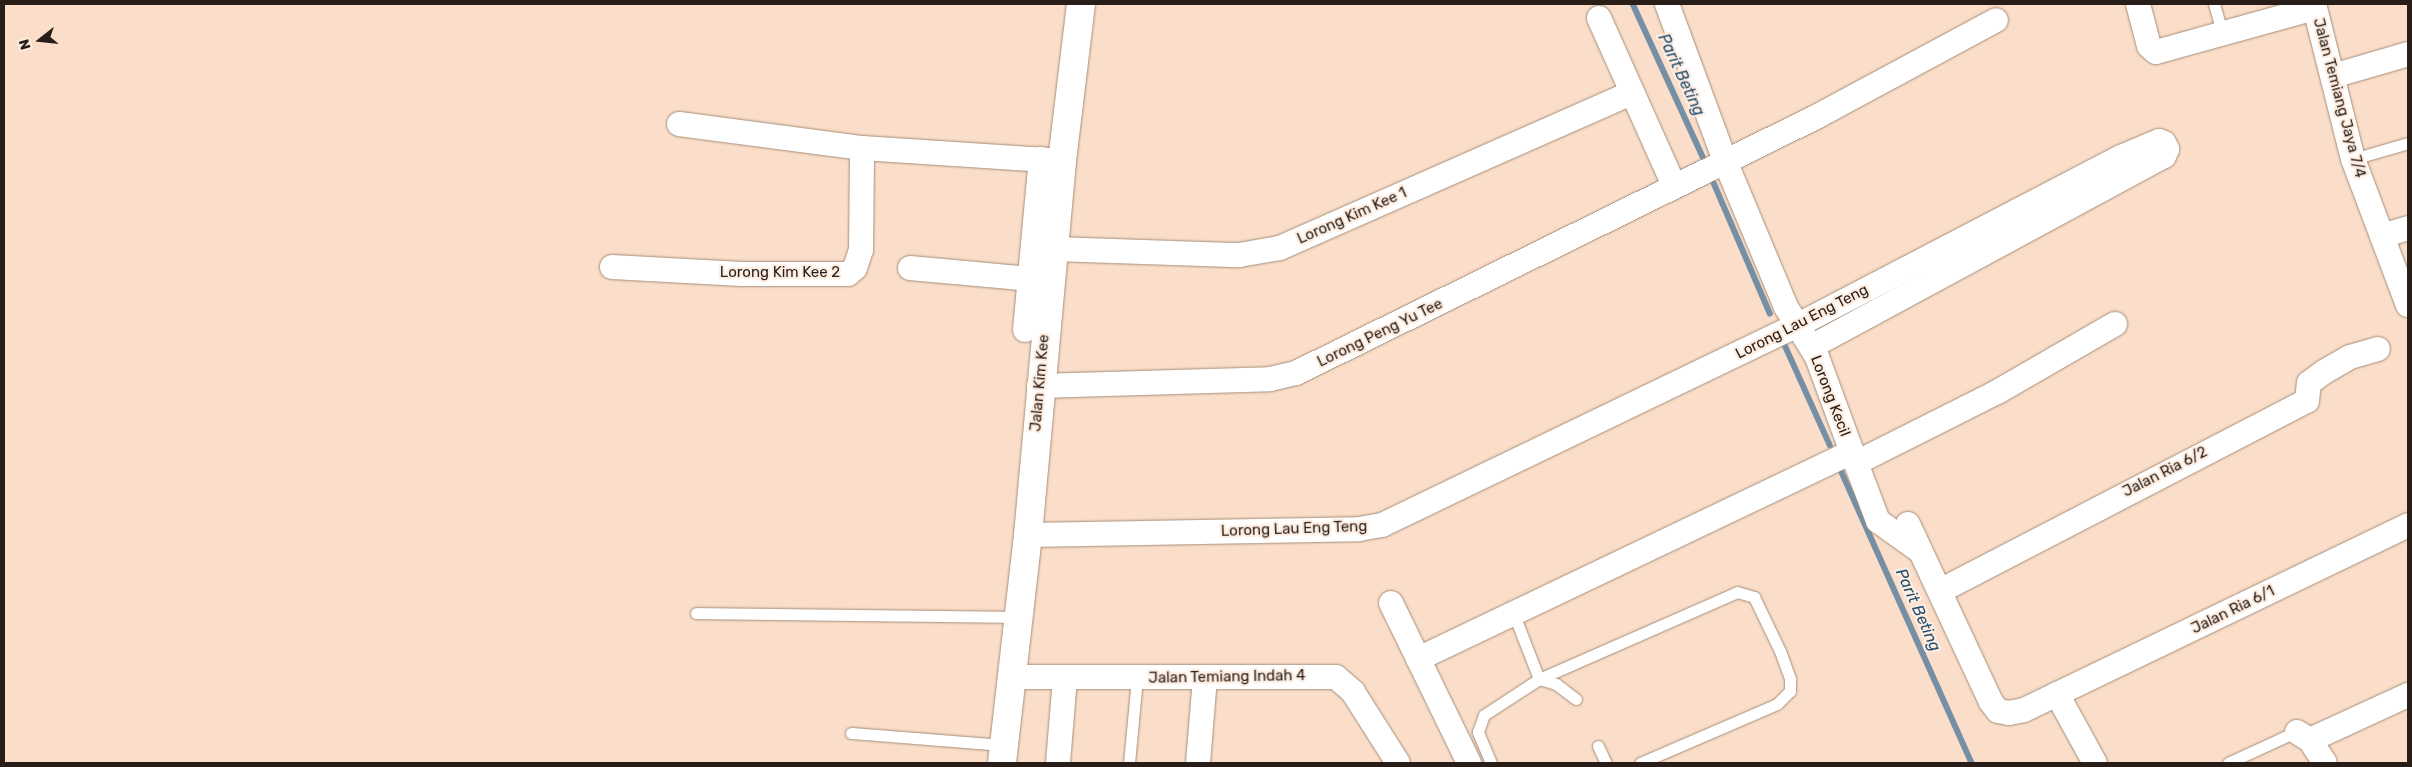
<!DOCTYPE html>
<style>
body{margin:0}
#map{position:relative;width:2412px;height:767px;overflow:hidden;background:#fadec9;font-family:Rubik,sans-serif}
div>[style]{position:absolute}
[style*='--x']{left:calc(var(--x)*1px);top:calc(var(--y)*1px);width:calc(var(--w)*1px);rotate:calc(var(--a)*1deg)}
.stream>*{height:5.5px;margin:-2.75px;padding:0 2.75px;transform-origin:2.75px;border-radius:2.75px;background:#758fa4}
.roads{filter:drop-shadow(0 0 1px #a68d79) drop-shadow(0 0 1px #a68d79)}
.service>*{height:11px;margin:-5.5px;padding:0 5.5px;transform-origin:5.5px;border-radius:5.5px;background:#fff}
.minor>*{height:24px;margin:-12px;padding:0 12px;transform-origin:12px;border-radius:12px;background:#fff}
.tertiary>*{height:28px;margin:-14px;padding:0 14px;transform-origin:14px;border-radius:14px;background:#fff}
span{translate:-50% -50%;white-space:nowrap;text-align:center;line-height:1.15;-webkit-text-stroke:4.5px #feede1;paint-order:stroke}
.street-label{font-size:15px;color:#281e17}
.water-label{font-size:16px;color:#234f70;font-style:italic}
.frame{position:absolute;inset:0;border:5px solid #281e17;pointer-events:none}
.north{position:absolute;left:15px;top:15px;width:50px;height:50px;-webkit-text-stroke:4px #feede1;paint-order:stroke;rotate:254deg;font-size:14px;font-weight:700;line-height:20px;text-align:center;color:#281e17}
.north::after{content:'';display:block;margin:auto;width:18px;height:22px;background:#281e17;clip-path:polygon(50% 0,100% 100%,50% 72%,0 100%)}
</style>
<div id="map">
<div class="stream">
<div style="--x:1633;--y:4;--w:168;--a:65.4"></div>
<div style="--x:1714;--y:183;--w:142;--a:66.7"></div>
<div style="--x:1784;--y:343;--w:112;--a:65.7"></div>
<div style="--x:1840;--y:468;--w:323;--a:65.9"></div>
</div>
<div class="roads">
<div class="service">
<div style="--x:2214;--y:4;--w:32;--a:74"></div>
<div style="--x:2353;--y:159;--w:57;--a:-16.2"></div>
<div style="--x:1513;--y:612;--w:72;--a:68.8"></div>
<div style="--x:1539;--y:679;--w:216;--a:-23.7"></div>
<div style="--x:1737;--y:592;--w:18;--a:16"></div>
<div style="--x:1754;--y:597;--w:60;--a:64.3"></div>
<div style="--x:1780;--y:651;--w:30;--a:70"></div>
<div style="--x:1790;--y:679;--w:12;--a:90"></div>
<div style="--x:1790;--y:691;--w:18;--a:135"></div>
<div style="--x:1777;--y:704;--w:149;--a:156.7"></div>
<div style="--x:696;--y:613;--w:322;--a:0.7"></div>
<div style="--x:851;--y:733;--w:153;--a:4.5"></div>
<div style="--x:1598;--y:746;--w:19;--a:65"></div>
<div style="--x:1129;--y:763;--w:85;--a:-84.6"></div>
<div style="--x:1491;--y:763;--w:34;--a:-113"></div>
<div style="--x:1478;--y:732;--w:18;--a:-71"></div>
<div style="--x:1484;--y:715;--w:66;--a:-33.2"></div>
<div style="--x:1539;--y:679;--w:18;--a:16"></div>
<div style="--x:1556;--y:684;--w:25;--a:37"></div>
<div style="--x:2228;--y:763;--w:74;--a:-24.8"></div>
</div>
<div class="minor">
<div style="--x:1667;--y:4;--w:167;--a:69.7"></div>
<div style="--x:1725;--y:161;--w:158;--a:67.3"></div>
<div style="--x:1786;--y:307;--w:59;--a:58.2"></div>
<div style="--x:1817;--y:357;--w:113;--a:69.8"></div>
<div style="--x:1856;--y:463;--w:160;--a:-26.7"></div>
<div style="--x:1999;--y:391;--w:134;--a:-30"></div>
<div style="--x:2138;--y:4;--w:43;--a:75.3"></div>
<div style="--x:2149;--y:46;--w:9;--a:41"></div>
<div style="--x:2156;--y:52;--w:165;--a:-15.5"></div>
<div style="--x:2314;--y:4;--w:160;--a:75.9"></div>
<div style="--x:2353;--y:159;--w:156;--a:69.4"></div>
<div style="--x:1599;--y:18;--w:184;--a:65.9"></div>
<div style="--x:2333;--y:76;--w:78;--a:-16.3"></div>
<div style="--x:679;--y:124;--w:185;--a:7.5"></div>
<div style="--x:862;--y:148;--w:200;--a:3.7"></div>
<div style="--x:2382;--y:236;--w:27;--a:-17"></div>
<div style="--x:1054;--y:249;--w:185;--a:1.9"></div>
<div style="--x:1239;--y:255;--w:42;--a:-9.7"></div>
<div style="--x:1280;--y:248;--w:385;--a:-23.8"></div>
<div style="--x:612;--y:267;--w:130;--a:3.1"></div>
<div style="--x:742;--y:274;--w:106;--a:0"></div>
<div style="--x:848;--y:274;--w:9;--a:-41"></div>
<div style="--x:855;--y:268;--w:19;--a:-72"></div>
<div style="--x:861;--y:250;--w:102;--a:-89.4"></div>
<div style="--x:910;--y:268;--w:134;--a:5.2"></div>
<div style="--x:1025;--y:330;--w:172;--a:-84.7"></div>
<div style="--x:1039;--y:386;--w:231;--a:-1.7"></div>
<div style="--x:1270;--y:379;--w:27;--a:-13"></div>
<div style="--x:1296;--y:373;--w:582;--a:-26.21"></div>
<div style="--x:1818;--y:116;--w:202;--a:-28.3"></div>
<div style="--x:1856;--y:463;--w:62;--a:69.2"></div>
<div style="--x:1878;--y:521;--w:52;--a:35.5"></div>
<div style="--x:1908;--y:524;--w:196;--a:65"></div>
<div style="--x:1991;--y:702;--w:11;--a:52"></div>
<div style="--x:1998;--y:711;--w:11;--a:10"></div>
<div style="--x:2009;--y:713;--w:15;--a:-11"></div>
<div style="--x:2024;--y:710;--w:426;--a:-25.7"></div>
<div style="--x:1028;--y:535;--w:331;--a:-1"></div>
<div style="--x:1359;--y:529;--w:23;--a:-10"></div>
<div style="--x:1382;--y:525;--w:462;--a:-25.7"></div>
<div style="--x:1798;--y:325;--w:364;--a:-27.5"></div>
<div style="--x:2121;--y:157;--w:41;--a:-22.8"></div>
<div style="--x:2159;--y:141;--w:5;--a:22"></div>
<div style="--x:2164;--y:143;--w:7;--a:63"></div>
<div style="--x:2167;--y:149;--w:8;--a:113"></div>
<div style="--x:2164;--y:156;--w:401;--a:151.6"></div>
<div style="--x:1940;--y:591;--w:413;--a:-27.4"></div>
<div style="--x:2307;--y:401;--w:18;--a:-84"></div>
<div style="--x:2309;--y:383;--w:19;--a:-36"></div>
<div style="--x:2324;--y:372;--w:30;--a:-30"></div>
<div style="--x:2350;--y:357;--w:29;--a:-16"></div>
<div style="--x:1391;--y:603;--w:178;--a:64"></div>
<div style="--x:1418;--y:659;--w:481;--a:-25.5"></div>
<div style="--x:1011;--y:677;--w:325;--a:0"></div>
<div style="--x:1336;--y:677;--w:23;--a:41"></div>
<div style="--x:1353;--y:692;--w:84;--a:57.6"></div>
<div style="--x:2057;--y:694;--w:79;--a:61.2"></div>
<div style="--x:2297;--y:732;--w:15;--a:32"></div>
<div style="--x:2310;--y:740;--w:27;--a:57"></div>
<div style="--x:2310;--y:740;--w:108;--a:-24.7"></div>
<div style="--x:1058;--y:763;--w:85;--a:-85.3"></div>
<div style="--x:1198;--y:763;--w:85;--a:-85.3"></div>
</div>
<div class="tertiary">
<div style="--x:1002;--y:763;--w:229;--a:-83.5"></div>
<div style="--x:1028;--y:535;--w:376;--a:-84.8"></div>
<div style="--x:1062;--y:161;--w:158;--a:-83.1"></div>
</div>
</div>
<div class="street-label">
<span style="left:2339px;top:98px;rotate:75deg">Jalan Temiang Jaya 7/4</span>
<span style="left:1352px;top:216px;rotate:-24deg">Lorong Kim Kee 1</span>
<span style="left:780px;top:273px">Lorong Kim Kee 2</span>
<span style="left:1802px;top:322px;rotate:-27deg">Lorong Lau Eng Teng</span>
<span style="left:1380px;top:333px;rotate:-26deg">Lorong Peng Yu Tee</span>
<span style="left:1040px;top:383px;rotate:-85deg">Jalan Kim Kee</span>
<span style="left:1830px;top:396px;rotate:69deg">Lorong Kecil</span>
<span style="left:2165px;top:472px;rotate:-27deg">Jalan Ria 6/2</span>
<span style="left:1294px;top:529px;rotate:-2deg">Lorong Lau Eng Teng</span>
<span style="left:2233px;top:610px;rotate:-26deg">Jalan Ria 6/1</span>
<span style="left:1227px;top:677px;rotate:-1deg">Jalan Temiang Indah 4</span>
</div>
<div class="water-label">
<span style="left:1681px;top:75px;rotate:65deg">Parit Beting</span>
<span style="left:1918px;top:610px;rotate:66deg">Parit Beting</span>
</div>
<div class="frame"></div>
<div class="north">N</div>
</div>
